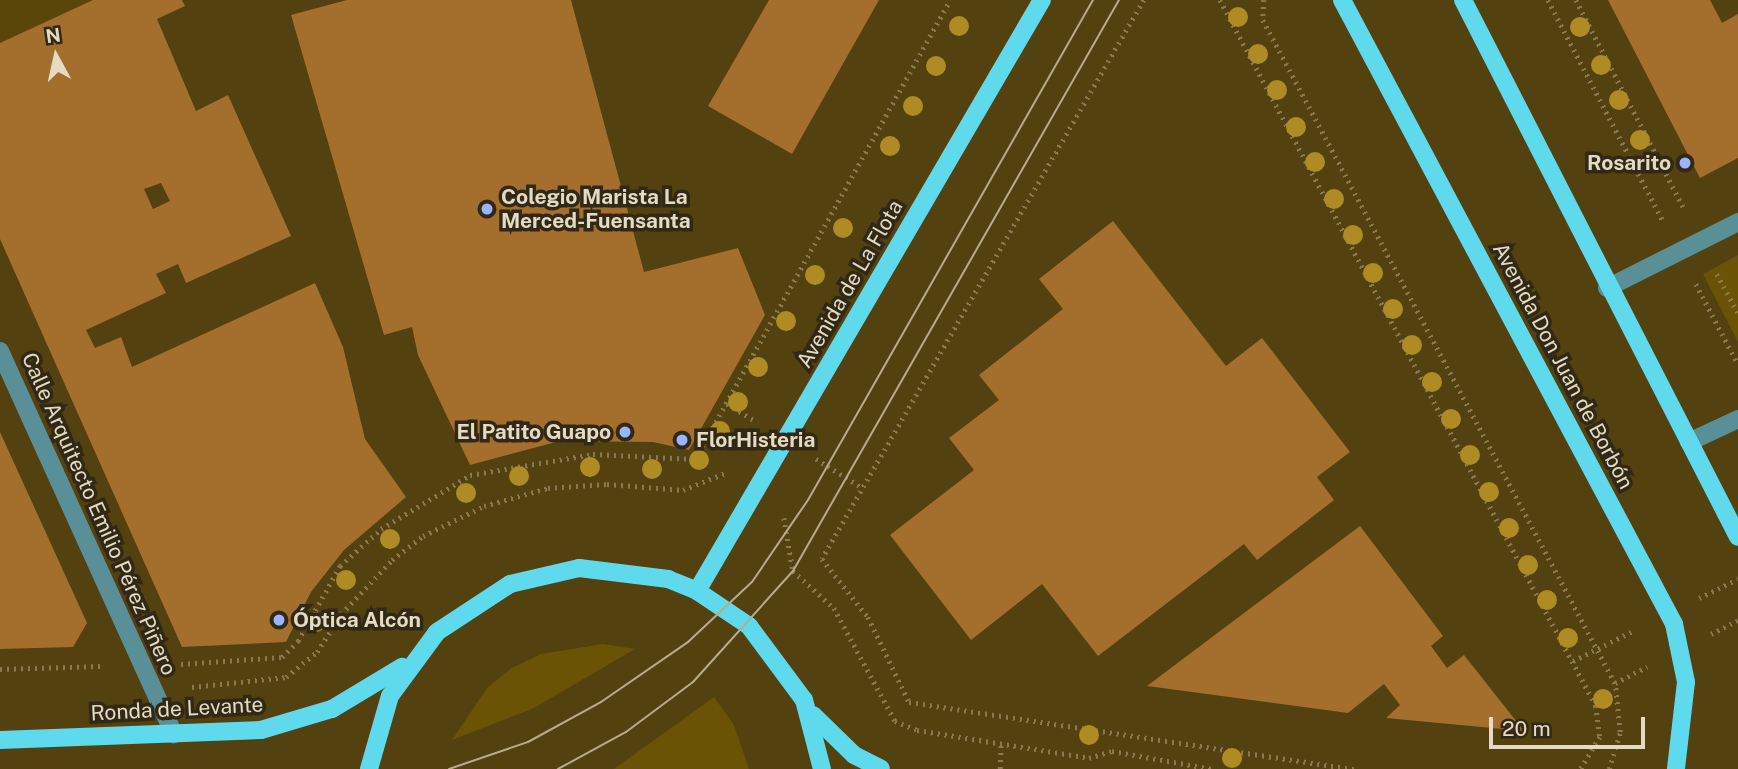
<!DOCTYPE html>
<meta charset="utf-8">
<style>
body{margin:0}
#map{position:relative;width:1738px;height:769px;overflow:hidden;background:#534110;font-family:"Public Sans",sans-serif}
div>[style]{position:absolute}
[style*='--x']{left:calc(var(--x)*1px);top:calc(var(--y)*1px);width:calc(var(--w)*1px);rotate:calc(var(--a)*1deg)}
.built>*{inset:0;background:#5b4609}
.green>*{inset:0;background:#6b5305}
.building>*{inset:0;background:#a46e2d}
.path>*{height:4.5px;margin-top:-2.25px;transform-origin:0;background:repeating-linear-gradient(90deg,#887951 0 2px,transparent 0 7px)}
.minor>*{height:18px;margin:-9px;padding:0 9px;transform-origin:9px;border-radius:9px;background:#599098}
.major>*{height:18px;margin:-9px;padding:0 9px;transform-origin:9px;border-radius:9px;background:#5edaec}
.tram>*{height:2px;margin:-1px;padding:0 1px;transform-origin:1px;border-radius:1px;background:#b8ac8c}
.trees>*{width:20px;height:20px;margin:-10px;border-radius:50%;background:#af8b23}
.dots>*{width:19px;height:19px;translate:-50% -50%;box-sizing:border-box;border:4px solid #312916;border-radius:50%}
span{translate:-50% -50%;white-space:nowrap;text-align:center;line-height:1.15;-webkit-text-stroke:7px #312916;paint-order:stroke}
.poi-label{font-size:21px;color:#e5dbc3;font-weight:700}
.right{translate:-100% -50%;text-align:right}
.left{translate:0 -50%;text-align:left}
.street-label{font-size:21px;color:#e5dbc3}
.north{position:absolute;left:21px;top:21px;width:70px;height:70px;-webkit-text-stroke:5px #312916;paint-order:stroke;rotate:352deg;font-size:19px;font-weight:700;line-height:28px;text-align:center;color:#e5dbc3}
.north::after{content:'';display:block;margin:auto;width:24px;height:32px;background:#e5dbc3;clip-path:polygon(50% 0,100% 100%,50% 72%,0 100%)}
.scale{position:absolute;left:1489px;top:717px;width:156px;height:32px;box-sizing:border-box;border:4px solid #e5dbc3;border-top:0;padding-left:9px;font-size:21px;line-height:24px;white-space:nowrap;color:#e5dbc3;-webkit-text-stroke:5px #312916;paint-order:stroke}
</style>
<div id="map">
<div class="built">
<div style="clip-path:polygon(0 0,93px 0,0 43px)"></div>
</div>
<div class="green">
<div style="clip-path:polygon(1738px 255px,1738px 342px,1703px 274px)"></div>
<div style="clip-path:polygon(603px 644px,635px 649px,534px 708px,452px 740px,487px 688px,512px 668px,541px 654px)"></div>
<div style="clip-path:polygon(714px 697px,734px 725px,749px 769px,614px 769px)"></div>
</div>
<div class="building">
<div style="clip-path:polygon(evenodd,93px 0,182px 0,185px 6px,157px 19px,196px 111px,228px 95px,291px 236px,186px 283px,178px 264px,156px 274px,166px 293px,86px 330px,95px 348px,121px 337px,132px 367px,315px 283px,343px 347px,365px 439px,406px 497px,344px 550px,311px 592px,286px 642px,182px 647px,0 239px,0 43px,93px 0,161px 183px,170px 201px,153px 209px,144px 189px,161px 183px)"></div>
<div style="clip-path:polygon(347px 0,571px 0,644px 272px,738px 248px,765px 315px,689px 450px,653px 442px,560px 441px,470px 465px,418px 355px,412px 327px,384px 335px,291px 15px)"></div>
<div style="clip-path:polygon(769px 0,879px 0,792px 154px,708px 106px)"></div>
<div style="clip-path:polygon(1608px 0,1710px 0,1722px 23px,1738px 14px,1738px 158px,1700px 178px)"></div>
<div style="clip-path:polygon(1113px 221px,1226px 366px,1262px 338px,1350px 452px,1317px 477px,1334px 500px,1257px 560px,1244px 544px,1098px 656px,1042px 584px,971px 640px,890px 535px,974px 470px,949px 438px,999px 400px,979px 375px,1063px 309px,1039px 279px)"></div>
<div style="clip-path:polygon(0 432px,87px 623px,73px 647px,0 649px)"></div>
<div style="clip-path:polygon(1360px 526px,1443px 636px,1431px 646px,1447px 668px,1464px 655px,1524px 731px,1386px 718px,1400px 705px,1384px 684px,1348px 713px,1147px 686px)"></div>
</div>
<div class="path">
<div style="--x:1144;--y:0;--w:645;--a:119.94"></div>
<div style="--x:822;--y:559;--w:74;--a:51.6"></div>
<div style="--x:868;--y:617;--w:94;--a:64.2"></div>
<div style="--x:909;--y:702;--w:450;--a:8.6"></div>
<div style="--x:1220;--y:0;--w:800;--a:61.96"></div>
<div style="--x:1596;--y:706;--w:31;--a:83"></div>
<div style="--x:1600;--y:737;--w:37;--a:121"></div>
<div style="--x:1264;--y:0;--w:20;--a:93"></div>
<div style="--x:1263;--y:20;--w:751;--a:62.04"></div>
<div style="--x:1548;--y:0;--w:249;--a:62.5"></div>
<div style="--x:1576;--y:0;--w:237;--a:62.6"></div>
<div style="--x:1717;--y:274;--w:44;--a:61.7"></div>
<div style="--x:1696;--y:284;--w:90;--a:62.3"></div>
<div style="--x:727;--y:404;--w:33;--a:31"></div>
<div style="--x:816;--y:459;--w:55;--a:31.7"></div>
<div style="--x:784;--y:518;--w:54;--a:80.4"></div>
<div style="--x:793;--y:571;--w:55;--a:42.1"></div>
<div style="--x:834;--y:608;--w:128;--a:61.6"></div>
<div style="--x:895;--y:721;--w:24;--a:22"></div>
<div style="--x:917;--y:730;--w:174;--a:9.2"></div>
<div style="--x:1089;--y:758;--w:24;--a:-17"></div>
<div style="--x:1112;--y:751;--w:102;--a:10.2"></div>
<div style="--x:1699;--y:598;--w:43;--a:-26"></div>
<div style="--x:1711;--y:634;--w:30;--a:-27"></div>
<div style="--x:1573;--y:661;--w:69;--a:-26.6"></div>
<div style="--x:181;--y:664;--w:101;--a:-4"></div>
<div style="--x:282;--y:657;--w:23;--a:-45"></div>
<div style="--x:298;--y:641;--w:86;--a:-60.8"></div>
<div style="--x:340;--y:566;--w:55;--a:-42.1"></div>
<div style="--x:381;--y:529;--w:104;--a:-31.2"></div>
<div style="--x:470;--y:475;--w:125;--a:-9.7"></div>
<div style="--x:593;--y:454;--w:102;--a:2.8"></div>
<div style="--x:695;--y:459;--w:525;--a:-60.95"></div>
<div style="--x:0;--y:669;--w:102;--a:-1.7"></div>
<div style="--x:192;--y:687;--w:95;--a:-6.1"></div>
<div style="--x:286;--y:677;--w:40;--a:-39"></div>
<div style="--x:317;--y:652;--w:45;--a:-57.7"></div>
<div style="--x:341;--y:614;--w:74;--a:-46.6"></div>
<div style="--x:392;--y:560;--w:39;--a:-38"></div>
<div style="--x:423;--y:536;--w:68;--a:-26.2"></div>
<div style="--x:484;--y:506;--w:66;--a:-15.7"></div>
<div style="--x:548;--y:488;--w:59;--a:-3.9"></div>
<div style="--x:607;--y:484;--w:76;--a:4.5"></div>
<div style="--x:683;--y:490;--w:45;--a:-22"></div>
<div style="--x:1000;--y:769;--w:25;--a:-88"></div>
<div style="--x:1609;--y:769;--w:39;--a:-73"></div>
<div style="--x:1620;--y:732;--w:49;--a:-95.8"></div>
<div style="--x:1615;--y:683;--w:36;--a:-27"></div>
</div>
<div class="minor">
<div style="--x:1607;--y:288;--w:147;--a:-26.7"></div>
<div style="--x:0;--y:351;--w:421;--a:65.6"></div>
<div style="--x:1689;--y:442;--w:54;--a:-25.1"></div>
</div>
<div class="major">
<div style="--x:1342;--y:0;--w:707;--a:61.98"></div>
<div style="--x:1674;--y:624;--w:59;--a:78.3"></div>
<div style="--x:1686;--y:682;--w:88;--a:96.6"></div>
<div style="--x:1463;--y:0;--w:603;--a:62.88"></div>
<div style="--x:697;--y:591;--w:684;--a:-59.73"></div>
<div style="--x:813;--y:715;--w:57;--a:44.3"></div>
<div style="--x:854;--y:755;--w:30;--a:27"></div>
<div style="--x:0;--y:740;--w:261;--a:-2.2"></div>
<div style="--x:261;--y:730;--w:74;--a:-16.5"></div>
<div style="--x:332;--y:709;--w:82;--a:-31"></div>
<div style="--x:369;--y:769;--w:76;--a:-74"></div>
<div style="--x:390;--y:696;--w:79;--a:-53.7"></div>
<div style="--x:437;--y:632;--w:87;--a:-33.3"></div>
<div style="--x:510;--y:584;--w:71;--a:-13.1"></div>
<div style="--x:579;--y:568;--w:90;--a:7"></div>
<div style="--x:668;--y:579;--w:31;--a:22"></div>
<div style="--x:697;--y:591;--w:63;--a:33.9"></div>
<div style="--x:749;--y:626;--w:92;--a:53.4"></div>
<div style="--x:804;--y:700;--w:71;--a:75.4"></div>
</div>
<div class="tram">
<div style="--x:449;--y:769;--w:83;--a:-18.9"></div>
<div style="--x:528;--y:742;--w:83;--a:-28.7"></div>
<div style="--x:601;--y:702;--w:106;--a:-34.6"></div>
<div style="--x:688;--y:642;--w:88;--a:-43.2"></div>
<div style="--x:752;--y:582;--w:99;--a:-55.7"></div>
<div style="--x:808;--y:500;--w:576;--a:-60.32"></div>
<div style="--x:558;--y:769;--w:77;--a:-28.6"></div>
<div style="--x:626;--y:732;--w:84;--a:-36.7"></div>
<div style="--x:693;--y:682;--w:149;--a:-48"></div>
<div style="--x:793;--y:571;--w:658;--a:-60.28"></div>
</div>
<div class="trees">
<div style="left:1238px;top:17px"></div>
<div style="left:959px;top:26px"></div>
<div style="left:1580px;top:27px"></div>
<div style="left:1258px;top:54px"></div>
<div style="left:1601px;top:65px"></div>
<div style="left:936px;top:66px"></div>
<div style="left:1277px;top:90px"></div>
<div style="left:1619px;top:100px"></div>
<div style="left:913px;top:106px"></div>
<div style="left:1296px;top:127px"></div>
<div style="left:1640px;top:140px"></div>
<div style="left:890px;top:146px"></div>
<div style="left:1315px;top:162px"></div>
<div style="left:1334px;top:199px"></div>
<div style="left:843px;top:228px"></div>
<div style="left:1353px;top:235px"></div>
<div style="left:1373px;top:273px"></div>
<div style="left:815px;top:275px"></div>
<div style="left:1393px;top:309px"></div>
<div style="left:786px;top:321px"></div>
<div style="left:1412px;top:345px"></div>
<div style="left:758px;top:367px"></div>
<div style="left:1432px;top:382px"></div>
<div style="left:738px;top:402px"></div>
<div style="left:1451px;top:419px"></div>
<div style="left:720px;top:431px"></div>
<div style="left:1470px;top:455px"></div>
<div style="left:699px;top:460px"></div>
<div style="left:590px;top:467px"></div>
<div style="left:652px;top:469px"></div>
<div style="left:519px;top:476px"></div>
<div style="left:1489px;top:492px"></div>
<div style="left:466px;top:493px"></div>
<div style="left:1509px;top:528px"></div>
<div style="left:390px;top:539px"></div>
<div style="left:1528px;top:565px"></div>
<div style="left:346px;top:580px"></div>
<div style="left:1547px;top:600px"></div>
<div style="left:316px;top:622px"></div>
<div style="left:1568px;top:638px"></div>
<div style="left:1603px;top:699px"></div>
<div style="left:1089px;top:735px"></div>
<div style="left:1232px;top:758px"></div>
</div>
<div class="dots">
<div style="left:1685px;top:163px;background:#9ab5fd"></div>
<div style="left:487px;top:209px;background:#9ab5fd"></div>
<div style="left:625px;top:432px;background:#9ab5fd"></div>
<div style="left:682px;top:440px;background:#9ab5fd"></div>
<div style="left:279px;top:620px;background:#9ab5fd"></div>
</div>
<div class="poi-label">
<span class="right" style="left:1671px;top:163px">Rosarito</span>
<span class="left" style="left:501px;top:209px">Colegio Marista La<br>Merced-Fuensanta</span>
<span class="right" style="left:611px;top:432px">El Patito Guapo</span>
<span class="left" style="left:696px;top:440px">FlorHisteria</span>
<span class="left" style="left:293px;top:620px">Óptica Alcón</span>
</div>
<div class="street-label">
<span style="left:850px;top:284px;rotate:-60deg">Avenida de La Flota</span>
<span style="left:1563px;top:366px;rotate:62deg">Avenida Don Juan de Borbón</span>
<span style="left:99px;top:514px;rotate:66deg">Calle Arquitecto Emilio Pérez Piñero</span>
<span style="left:177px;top:709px;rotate:-3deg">Ronda de Levante</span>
</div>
<div class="north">N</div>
<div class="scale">20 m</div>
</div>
